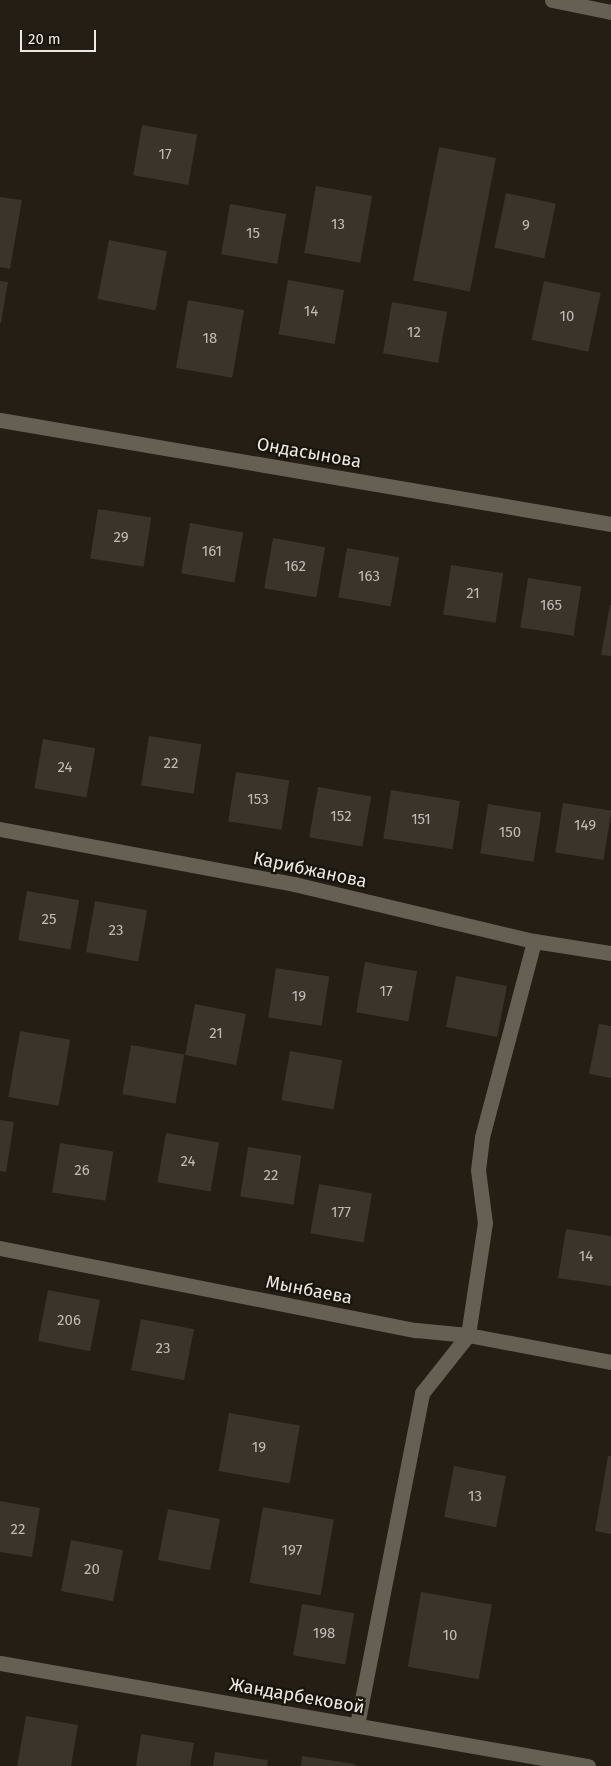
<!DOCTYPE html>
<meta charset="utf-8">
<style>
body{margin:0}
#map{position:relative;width:611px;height:1766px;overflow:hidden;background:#241e15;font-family:"Fira Sans",sans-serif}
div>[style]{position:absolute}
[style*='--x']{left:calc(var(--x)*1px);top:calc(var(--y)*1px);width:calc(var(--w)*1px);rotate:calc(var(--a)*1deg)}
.building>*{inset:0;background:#3a342b;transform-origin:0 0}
.minor>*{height:15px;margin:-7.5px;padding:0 7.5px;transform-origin:7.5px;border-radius:7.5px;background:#655f54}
span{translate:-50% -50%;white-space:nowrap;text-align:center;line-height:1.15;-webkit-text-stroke:4.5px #1a150c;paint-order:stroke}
.number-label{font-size:15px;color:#c0bbb4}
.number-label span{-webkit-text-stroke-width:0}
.street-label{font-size:18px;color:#ece8e2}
.scale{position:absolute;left:20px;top:30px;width:76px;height:22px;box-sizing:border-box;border:2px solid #ece8e2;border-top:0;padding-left:6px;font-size:15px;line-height:18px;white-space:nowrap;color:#ece8e2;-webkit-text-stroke:4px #1a150c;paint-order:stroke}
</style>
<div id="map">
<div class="building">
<div style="left:142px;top:125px;width:56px;height:51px;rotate:10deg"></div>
<div style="left:439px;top:147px;width:58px;height:136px;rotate:11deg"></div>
<div style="left:316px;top:186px;width:57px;height:68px;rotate:10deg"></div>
<div style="left:506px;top:193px;width:51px;height:56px;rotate:12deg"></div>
<div style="clip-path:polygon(0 197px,22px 200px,10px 269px,0 267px)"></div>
<div style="left:230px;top:204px;width:57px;height:51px;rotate:10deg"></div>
<div style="left:109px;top:240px;width:59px;height:60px;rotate:11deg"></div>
<div style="left:288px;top:280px;width:57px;height:55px;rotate:10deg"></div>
<div style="clip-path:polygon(0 281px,8px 282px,1px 323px,0 323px)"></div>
<div style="left:544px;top:281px;width:58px;height:60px;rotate:12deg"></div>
<div style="left:188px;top:300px;width:57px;height:69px;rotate:10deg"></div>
<div style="left:392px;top:302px;width:56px;height:52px;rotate:10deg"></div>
<div style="left:98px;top:509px;width:54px;height:50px;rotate:9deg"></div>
<div style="left:190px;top:523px;width:54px;height:51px;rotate:10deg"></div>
<div style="left:273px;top:538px;width:53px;height:51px;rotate:10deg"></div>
<div style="left:347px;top:548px;width:53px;height:50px;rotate:10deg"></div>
<div style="left:451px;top:565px;width:53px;height:50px;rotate:9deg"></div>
<div style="left:528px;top:578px;width:54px;height:50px;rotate:9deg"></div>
<div style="clip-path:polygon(610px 605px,611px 605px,611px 656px,601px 655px)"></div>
<div style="left:149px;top:736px;width:53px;height:50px;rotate:9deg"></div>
<div style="left:43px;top:739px;width:53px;height:50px;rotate:10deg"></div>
<div style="left:236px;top:772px;width:54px;height:50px;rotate:9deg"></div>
<div style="left:318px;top:787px;width:54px;height:51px;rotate:10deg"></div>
<div style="left:391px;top:790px;width:70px;height:49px;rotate:9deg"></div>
<div style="left:563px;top:803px;width:49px;height:50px;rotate:9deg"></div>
<div style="left:488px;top:804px;width:54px;height:50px;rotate:9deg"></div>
<div style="left:27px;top:891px;width:53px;height:50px;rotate:10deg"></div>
<div style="left:95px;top:901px;width:53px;height:52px;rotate:10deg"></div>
<div style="left:365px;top:962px;width:53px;height:51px;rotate:10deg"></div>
<div style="left:276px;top:968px;width:54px;height:50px;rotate:9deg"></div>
<div style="left:456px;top:976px;width:52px;height:52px;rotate:11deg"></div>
<div style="left:195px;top:1004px;width:52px;height:52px;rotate:11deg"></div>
<div style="clip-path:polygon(599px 1024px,611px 1026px,611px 1078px,589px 1074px)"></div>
<div style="left:20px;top:1031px;width:51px;height:67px;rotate:10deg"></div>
<div style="left:131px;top:1045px;width:54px;height:50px;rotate:10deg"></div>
<div style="left:290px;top:1051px;width:53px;height:50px;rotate:10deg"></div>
<div style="clip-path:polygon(0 1120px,14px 1122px,6px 1172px,0 1171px)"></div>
<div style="left:166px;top:1133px;width:54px;height:50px;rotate:10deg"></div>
<div style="left:60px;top:1143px;width:54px;height:50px;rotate:9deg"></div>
<div style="left:248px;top:1147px;width:54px;height:50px;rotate:9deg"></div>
<div style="left:319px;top:1184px;width:54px;height:50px;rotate:10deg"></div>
<div style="clip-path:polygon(566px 1229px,611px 1236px,611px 1286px,558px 1278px)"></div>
<div style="left:48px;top:1290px;width:53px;height:52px;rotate:11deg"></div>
<div style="left:141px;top:1319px;width:54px;height:52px;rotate:11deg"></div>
<div style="left:229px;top:1413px;width:72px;height:59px;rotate:10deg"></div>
<div style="clip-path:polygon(608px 1456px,611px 1456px,611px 1534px,595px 1531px)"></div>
<div style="left:454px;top:1466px;width:53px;height:52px;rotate:11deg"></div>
<div style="clip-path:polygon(0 1501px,40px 1508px,32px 1557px,0 1552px)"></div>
<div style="left:263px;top:1507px;width:72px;height:77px;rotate:10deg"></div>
<div style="left:168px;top:1509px;width:53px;height:52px;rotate:11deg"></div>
<div style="left:71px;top:1540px;width:53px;height:52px;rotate:11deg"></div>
<div style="left:421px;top:1592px;width:72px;height:76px;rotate:10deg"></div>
<div style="left:302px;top:1604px;width:53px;height:52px;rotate:10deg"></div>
<div style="clip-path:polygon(26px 1716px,78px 1725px,71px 1766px,17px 1766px)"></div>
<div style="clip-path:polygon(141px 1734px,194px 1743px,190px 1766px,136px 1766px)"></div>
<div style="clip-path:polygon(215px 1752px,268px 1760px,267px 1766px,213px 1766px)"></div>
<div style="clip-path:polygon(302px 1756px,355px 1764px,355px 1766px,301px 1766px)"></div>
</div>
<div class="minor">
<div style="--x:552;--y:0;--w:60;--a:11.5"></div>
<div style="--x:0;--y:420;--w:620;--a:9.66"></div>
<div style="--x:0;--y:829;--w:299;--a:10.6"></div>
<div style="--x:294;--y:884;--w:247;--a:13.4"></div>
<div style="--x:534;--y:941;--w:78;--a:8.9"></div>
<div style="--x:0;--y:1248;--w:424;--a:11.2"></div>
<div style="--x:416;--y:1330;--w:52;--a:5.5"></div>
<div style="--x:468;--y:1335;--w:146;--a:10.7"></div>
<div style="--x:0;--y:1663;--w:597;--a:9.94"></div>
<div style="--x:357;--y:1725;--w:338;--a:-78.9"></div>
<div style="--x:422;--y:1393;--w:74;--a:-51.6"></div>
<div style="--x:468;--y:1335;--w:113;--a:-81.4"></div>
<div style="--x:485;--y:1223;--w:53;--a:-97.5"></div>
<div style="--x:478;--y:1170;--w:33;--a:-83"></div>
<div style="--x:482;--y:1137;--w:203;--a:-75.1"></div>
</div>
<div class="number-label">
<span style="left:165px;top:155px">17</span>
<span style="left:338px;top:225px">13</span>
<span style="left:526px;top:226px">9</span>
<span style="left:253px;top:234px">15</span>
<span style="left:311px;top:312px">14</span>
<span style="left:567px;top:317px">10</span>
<span style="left:414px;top:333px">12</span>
<span style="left:210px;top:339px">18</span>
<span style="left:121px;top:538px">29</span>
<span style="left:212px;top:552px">161</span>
<span style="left:295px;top:567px">162</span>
<span style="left:369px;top:577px">163</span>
<span style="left:473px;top:594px">21</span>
<span style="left:551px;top:606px">165</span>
<span style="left:171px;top:764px">22</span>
<span style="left:65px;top:768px">24</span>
<span style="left:258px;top:800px">153</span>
<span style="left:341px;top:817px">152</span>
<span style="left:421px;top:820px">151</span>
<span style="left:585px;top:826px">149</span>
<span style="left:510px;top:833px">150</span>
<span style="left:49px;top:920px">25</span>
<span style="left:116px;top:931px">23</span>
<span style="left:386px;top:992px">17</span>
<span style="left:299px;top:997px">19</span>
<span style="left:216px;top:1034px">21</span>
<span style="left:188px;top:1162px">24</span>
<span style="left:82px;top:1171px">26</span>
<span style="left:271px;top:1176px">22</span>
<span style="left:341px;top:1213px">177</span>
<span style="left:586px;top:1257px">14</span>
<span style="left:69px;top:1321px">206</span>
<span style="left:163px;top:1349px">23</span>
<span style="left:259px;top:1448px">19</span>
<span style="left:475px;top:1497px">13</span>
<span style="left:18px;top:1530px">22</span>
<span style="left:292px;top:1551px">197</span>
<span style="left:92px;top:1570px">20</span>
<span style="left:324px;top:1634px">198</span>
<span style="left:450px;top:1636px">10</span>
</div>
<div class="street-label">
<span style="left:309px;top:453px;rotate:10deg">Ондасынова</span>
<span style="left:310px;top:870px;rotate:12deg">Карибжанова</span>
<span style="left:309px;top:1290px;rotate:11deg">Мынбаева</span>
<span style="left:297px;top:1696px;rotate:10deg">Жандарбековой</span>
</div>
<div class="scale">20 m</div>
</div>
